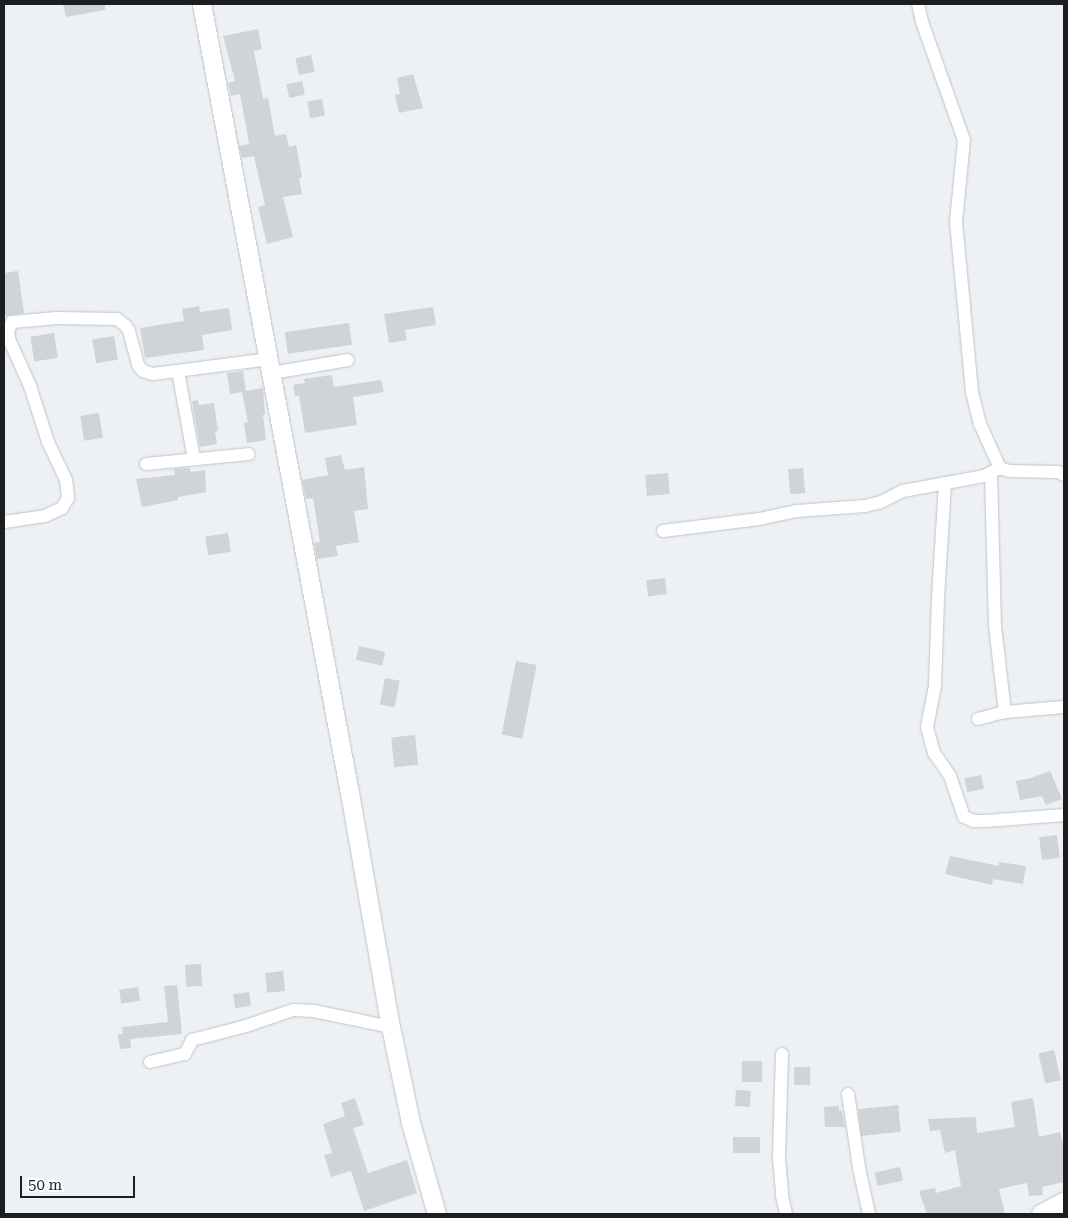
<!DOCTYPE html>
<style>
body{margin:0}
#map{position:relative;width:1068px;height:1218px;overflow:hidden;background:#edf0f4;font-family:"Roboto Serif",serif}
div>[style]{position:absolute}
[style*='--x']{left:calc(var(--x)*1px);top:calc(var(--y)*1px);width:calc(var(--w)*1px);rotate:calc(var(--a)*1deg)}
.building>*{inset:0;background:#d0d3d7;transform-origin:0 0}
.roads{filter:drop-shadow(0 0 1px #c0c4c7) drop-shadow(0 0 1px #c0c4c7)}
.street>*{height:12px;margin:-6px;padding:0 6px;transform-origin:6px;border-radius:6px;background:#fff}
.secondary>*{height:18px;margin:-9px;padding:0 9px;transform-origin:9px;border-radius:9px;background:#fff}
span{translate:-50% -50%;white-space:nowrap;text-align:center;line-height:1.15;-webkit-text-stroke:4.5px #fcfeff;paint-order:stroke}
.frame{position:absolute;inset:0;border:5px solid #1c1e1f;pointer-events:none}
.scale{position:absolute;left:20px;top:1176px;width:115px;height:22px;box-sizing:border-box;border:2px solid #1c1e1f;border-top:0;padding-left:6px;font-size:15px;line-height:18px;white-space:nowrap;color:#1c1e1f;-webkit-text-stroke:4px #fcfeff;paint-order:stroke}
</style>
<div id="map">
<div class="building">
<div style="clip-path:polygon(63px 4px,105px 4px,105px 10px,66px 17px)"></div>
<div style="clip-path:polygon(258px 29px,262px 49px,254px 51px,263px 99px,268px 98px,275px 136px,286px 134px,289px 147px,296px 145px,302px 177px,299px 178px,302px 194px,283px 197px,293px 237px,267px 244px,258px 207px,265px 205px,254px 156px,242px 158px,239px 146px,249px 144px,246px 126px,240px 94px,231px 96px,228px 83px,235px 81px,223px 36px)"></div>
<div style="left:311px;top:55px;width:17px;height:16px;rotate:77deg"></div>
<div style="clip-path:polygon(413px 74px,423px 108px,399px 113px,395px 95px,400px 94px,397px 78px)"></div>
<div style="left:302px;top:81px;width:14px;height:16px;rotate:78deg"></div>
<div style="left:322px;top:99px;width:17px;height:15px;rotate:80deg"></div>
<div style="clip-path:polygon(18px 271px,24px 313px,4px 316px,4px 273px)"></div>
<div style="clip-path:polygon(199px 306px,200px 312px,229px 308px,232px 330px,202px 335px,204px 350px,145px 358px,140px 328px,184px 321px,182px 309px)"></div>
<div style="clip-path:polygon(433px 307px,436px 325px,405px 330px,407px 340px,389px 343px,384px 314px)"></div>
<div style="left:349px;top:323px;width:22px;height:65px;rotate:82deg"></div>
<div style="left:54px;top:333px;width:25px;height:24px;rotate:81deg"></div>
<div style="left:114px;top:336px;width:24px;height:22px;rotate:81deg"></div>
<div style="clip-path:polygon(243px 371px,246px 391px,263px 388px,265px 414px,263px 415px,266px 440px,247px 443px,244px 423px,248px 422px,242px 392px,230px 394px,227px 373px)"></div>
<div style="clip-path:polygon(332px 375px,334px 387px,381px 380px,384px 392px,353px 397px,357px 425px,305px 433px,299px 396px,295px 396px,293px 385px,305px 383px,304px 379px)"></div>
<div style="clip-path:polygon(198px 400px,199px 405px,214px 403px,218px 431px,215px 431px,217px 444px,200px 447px,192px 401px)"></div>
<div style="left:99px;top:413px;width:25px;height:19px;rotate:81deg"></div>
<div style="clip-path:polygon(341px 455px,345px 470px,364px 467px,368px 509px,354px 511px,359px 542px,336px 546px,338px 556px,317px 559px,314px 543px,320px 542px,313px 498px,306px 499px,302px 480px,328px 475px,325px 458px)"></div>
<div style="clip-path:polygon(190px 468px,191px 472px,205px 470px,206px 492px,178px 497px,178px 500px,142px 507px,136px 479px,175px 475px,174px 469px)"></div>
<div style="left:803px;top:468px;width:25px;height:15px;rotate:85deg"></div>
<div style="left:668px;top:473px;width:21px;height:23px;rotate:85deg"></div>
<div style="left:228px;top:533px;width:19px;height:23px;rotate:81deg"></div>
<div style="left:665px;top:578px;width:16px;height:19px;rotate:83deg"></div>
<div style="left:359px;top:646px;width:27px;height:14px;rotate:13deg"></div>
<div style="left:516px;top:661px;width:21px;height:75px;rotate:11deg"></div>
<div style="left:385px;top:678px;width:15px;height:27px;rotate:11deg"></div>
<div style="left:415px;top:735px;width:30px;height:24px;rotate:84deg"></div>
<div style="clip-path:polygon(1050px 771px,1062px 799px,1046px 805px,1042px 796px,1020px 800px,1016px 781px,1031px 778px)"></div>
<div style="left:981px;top:775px;width:14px;height:17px;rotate:78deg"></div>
<div style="left:1057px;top:835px;width:23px;height:18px;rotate:83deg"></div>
<div style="clip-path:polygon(950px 856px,999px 866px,999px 862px,1026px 866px,1023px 884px,993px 879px,992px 885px,945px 874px)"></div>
<div style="left:201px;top:964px;width:22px;height:16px;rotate:87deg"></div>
<div style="left:283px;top:971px;width:20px;height:18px;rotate:84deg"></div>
<div style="clip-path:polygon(177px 985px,182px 1034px,130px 1039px,131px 1048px,120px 1049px,118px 1034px,123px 1034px,122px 1027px,168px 1022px,164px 986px)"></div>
<div style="left:138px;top:987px;width:14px;height:19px;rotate:82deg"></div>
<div style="left:249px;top:992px;width:14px;height:16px;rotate:82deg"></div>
<div style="left:1054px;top:1050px;width:31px;height:16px;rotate:77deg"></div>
<div style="left:742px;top:1061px;width:20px;height:21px"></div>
<div style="left:794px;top:1067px;width:16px;height:18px"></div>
<div style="left:736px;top:1090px;width:15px;height:16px;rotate:4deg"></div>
<div style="clip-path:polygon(355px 1098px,364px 1125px,353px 1128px,368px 1173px,407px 1160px,417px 1193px,364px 1211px,351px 1171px,331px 1177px,324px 1155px,332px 1153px,323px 1124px,345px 1116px,341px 1103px)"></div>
<div style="clip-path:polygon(1033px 1098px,1039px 1137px,1060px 1132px,1064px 1147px,1064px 1182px,1042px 1187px,1043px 1195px,1029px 1196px,1027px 1183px,999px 1189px,1005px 1214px,927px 1214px,919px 1191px,935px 1188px,936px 1193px,961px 1186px,955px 1150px,945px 1153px,940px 1130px,930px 1131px,928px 1119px,976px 1117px,977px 1133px,1015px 1127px,1011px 1102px)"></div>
<div style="left:898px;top:1105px;width:27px;height:40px;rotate:84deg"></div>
<div style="clip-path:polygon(839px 1106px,839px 1111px,842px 1111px,845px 1127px,825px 1127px,824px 1107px)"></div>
<div style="left:760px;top:1137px;width:16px;height:27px;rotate:90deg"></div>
<div style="left:900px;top:1167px;width:14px;height:26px;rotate:78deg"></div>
</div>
<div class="roads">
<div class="street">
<div style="--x:918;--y:4;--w:18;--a:77"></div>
<div style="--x:922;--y:22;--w:125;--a:70.4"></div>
<div style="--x:964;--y:140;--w:82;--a:95.6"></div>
<div style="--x:956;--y:222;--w:171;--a:84.6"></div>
<div style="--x:972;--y:392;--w:33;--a:76"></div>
<div style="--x:980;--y:424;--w:48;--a:65.6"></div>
<div style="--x:1000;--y:468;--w:9;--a:18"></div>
<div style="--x:1009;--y:471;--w:49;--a:1.2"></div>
<div style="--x:1058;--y:472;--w:7;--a:27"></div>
<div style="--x:178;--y:371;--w:89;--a:79.7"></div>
<div style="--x:272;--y:373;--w:77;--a:-9.7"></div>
<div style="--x:146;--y:464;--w:103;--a:-5.5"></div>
<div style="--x:991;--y:474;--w:152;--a:88.5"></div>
<div style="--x:995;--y:626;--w:87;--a:83.4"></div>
<div style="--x:945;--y:483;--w:116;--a:93.5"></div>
<div style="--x:938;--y:599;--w:87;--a:92"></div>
<div style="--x:935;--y:686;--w:42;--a:101"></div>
<div style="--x:927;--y:727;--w:27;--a:75"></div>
<div style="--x:934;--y:753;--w:28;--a:55"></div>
<div style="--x:950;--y:776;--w:43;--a:71.1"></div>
<div style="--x:964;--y:817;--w:11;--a:22"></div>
<div style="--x:974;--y:821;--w:12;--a:0"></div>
<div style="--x:986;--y:821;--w:78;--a:-4.4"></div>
<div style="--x:4;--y:522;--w:41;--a:-8.3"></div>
<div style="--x:45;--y:516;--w:19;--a:-25"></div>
<div style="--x:62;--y:508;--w:12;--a:-59"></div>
<div style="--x:68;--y:498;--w:18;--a:-96"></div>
<div style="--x:66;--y:480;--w:42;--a:-115.3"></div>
<div style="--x:48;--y:442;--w:59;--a:-107.8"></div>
<div style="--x:30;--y:386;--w:51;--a:-114.1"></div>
<div style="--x:9;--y:339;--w:8;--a:-97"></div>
<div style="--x:8;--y:331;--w:10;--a:-66"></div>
<div style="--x:12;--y:322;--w:45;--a:-5.1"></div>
<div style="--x:57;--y:318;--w:60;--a:1"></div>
<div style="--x:117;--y:319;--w:11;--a:38"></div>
<div style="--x:126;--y:326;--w:6;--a:59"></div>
<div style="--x:129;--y:331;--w:35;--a:75"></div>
<div style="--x:138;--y:365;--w:8;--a:50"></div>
<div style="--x:143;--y:371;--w:10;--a:17"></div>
<div style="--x:153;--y:374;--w:118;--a:-7.3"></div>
<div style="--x:663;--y:531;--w:97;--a:-7.1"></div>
<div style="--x:759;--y:519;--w:39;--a:-12"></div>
<div style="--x:797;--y:511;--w:68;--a:-4.2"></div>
<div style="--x:865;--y:506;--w:16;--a:-14"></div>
<div style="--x:881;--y:502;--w:25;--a:-27"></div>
<div style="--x:903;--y:491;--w:82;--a:-10.5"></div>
<div style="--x:984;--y:476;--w:18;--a:-27"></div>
<div style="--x:978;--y:719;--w:28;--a:-15"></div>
<div style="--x:1005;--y:712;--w:59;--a:-4.8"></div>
<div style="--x:782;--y:1054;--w:104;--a:91.7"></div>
<div style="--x:779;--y:1158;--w:38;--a:85"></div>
<div style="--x:782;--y:1196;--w:18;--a:77"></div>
<div style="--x:150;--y:1062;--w:36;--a:-13"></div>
<div style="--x:185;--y:1054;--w:16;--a:-63"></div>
<div style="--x:192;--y:1040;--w:56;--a:-14.5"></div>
<div style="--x:246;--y:1026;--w:50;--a:-18.8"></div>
<div style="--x:293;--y:1010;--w:21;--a:3"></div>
<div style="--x:314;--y:1011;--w:79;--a:11.7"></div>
<div style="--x:848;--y:1094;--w:75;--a:81.5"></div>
<div style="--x:859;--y:1168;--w:47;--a:77.7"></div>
</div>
<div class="secondary">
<div style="--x:202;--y:4;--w:803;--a:79.38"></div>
<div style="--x:350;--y:793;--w:238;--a:80.1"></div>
<div style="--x:391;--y:1027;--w:98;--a:78.2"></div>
<div style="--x:411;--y:1123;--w:95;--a:74.1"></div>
<div style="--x:1041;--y:1214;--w:26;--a:-28"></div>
</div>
</div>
<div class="frame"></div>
<div class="scale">50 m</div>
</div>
